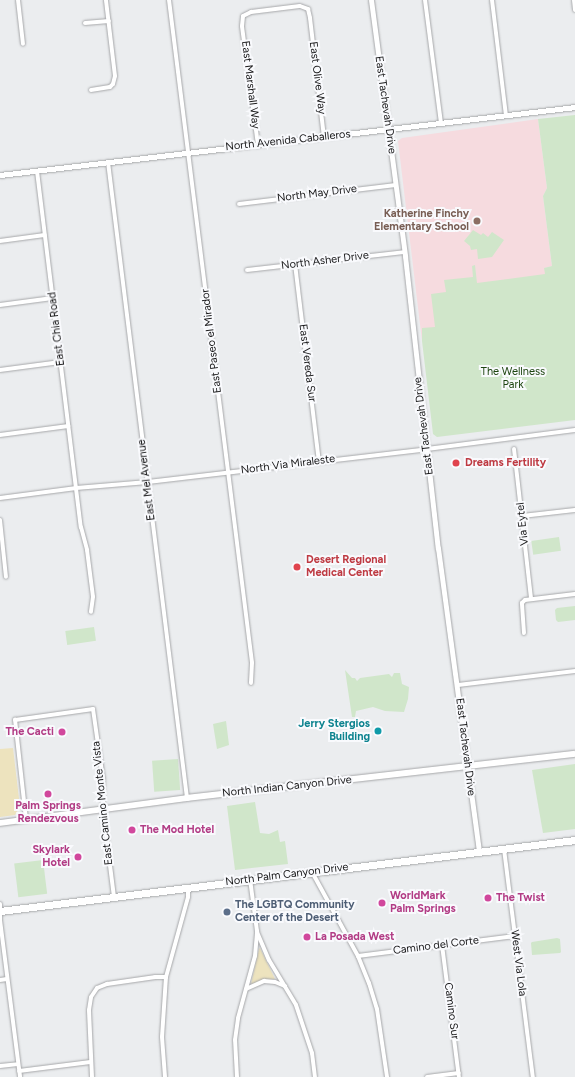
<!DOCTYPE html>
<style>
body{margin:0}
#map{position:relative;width:575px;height:1077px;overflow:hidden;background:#ebedef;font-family:Figtree,sans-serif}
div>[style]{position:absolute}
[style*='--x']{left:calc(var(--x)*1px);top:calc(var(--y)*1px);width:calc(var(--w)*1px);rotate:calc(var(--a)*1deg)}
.education>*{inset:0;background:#f6dbdf}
.green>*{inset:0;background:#d0e6ca;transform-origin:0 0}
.sand>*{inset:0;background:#ede3be}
.roads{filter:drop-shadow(0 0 1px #a6a7a9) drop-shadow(0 0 1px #a6a7a9)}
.minor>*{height:4px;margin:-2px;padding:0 2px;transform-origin:2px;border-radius:2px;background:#fff}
.tertiary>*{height:5px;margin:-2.5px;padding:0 2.5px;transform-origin:2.5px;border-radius:2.5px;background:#fff}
.secondary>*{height:6px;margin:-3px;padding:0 3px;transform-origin:3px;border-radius:3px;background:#fff}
.primary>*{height:7px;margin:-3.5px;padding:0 3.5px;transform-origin:3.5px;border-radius:3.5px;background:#fff}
.dots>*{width:11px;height:11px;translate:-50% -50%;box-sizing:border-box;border:2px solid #f9fafd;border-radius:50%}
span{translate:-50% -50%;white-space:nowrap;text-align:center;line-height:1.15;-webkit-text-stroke:4px #f9fafd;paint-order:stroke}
.street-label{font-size:11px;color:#171718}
.education-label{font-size:11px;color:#785e54;font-weight:700}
.right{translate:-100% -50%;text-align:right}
.park-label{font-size:11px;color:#1d4510}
.health-label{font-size:11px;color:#be3a42;font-weight:700}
.left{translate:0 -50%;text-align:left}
.culture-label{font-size:11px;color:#0d838f;font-weight:700}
.hotel-label{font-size:11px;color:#b23c85;font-weight:700}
.service-label{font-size:11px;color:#4e5e75;font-weight:700}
</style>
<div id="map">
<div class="education">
<div style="clip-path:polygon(538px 119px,547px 188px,543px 196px,552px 266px,545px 268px,551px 326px,422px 341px,398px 141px,402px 138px)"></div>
</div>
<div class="green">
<div style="clip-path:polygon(575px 115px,575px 420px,437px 437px,433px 434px,422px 341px,422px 328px,435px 327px,431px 294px,446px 292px,444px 280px,473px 277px,472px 266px,475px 265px,477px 283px,545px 274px,544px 268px,552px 266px,543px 196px,547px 188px,538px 119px)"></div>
<div style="clip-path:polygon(473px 230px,481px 235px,483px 233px,488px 237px,492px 232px,504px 240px,492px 257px,478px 259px,477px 249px,471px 250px,470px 246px,464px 241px)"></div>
<div style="left:559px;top:537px;width:14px;height:28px;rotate:82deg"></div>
<div style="clip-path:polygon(575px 606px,575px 620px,558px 622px,556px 620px,555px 610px,557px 608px)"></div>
<div style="left:94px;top:627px;width:14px;height:29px;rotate:82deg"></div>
<div style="clip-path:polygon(345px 670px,352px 678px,355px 678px,357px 681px,360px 678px,389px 674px,392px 677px,394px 673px,400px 673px,402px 684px,409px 687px,408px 699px,404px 712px,385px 711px,373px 707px,356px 711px,355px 717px,352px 717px)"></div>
<div style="clip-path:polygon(226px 721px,229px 745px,217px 749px,213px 724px)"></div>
<div style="left:178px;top:759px;width:31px;height:26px;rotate:86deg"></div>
<div style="clip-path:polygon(575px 764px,575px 829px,543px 833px,532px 770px)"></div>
<div style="clip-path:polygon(255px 802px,260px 833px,269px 834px,278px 830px,280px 842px,285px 841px,288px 864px,235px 870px,227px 806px)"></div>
<div style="left:43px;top:860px;width:34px;height:29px;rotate:83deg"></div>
<div style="clip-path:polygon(557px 938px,560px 939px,561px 952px,560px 953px,532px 955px,531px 943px,532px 942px)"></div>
</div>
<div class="sand">
<div style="clip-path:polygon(13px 748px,20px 807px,15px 815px,0 817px,0 749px)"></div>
<div style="clip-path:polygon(260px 948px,275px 979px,251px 984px,259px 949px)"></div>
</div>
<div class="roads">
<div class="minor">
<div style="--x:18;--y:0;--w:44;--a:83.5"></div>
<div style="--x:169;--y:0;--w:668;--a:82.86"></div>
<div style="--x:252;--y:663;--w:20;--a:93"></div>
<div style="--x:425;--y:0;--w:124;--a:82.6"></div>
<div style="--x:492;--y:0;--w:116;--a:83.1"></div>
<div style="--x:574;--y:0;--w:10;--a:84"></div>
<div style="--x:85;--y:23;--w:24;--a:-5"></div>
<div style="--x:91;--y:90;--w:19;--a:-9"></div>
<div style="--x:110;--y:87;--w:4;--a:-45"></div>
<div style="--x:113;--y:84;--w:8;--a:-76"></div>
<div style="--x:115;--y:76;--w:77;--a:-96.8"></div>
<div style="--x:258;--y:145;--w:120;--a:-97.7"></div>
<div style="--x:242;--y:26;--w:10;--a:-84"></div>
<div style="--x:243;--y:16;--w:9;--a:-27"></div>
<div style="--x:251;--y:12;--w:49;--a:-7"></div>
<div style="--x:300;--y:6;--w:9;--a:21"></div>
<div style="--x:308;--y:9;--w:9;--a:77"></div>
<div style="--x:310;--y:18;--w:120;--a:83.3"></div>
<div style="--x:108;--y:162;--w:641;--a:82.92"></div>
<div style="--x:37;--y:171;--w:359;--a:83"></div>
<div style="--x:81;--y:527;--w:24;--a:75"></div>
<div style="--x:87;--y:550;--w:47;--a:82.7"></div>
<div style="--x:93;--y:597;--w:15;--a:98"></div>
<div style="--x:239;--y:204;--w:158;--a:-6.9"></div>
<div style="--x:0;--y:241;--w:45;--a:-7.6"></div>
<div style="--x:295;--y:264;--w:198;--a:83.1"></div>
<div style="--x:247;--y:270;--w:158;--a:-6.5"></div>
<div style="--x:0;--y:305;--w:53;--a:-7.5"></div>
<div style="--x:0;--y:370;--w:61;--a:-7.6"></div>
<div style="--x:0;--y:435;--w:69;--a:-7.5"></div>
<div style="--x:514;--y:449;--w:151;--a:83.5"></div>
<div style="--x:0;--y:498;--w:77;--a:-7.5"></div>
<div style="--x:76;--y:488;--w:72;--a:-4.8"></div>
<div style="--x:148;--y:482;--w:281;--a:-6.7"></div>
<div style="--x:427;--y:449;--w:149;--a:-7.3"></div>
<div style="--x:522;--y:516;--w:53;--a:-6.5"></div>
<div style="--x:0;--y:520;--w:57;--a:84"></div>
<div style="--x:524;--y:633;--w:30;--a:-94"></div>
<div style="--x:522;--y:603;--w:4;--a:-45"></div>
<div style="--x:525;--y:600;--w:50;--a:-6.8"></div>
<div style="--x:458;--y:685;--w:118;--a:-6.8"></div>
<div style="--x:26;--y:819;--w:100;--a:-96.3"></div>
<div style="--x:15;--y:720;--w:79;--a:-8"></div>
<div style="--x:93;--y:709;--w:71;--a:81.9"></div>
<div style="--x:103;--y:779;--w:31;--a:90"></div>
<div style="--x:103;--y:810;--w:88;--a:82.8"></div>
<div style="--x:504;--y:849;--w:230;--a:82.8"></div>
<div style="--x:312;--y:872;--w:96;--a:61.3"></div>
<div style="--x:358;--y:956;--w:29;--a:68"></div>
<div style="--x:369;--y:983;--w:27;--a:73"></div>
<div style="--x:377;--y:1009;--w:69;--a:81.6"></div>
<div style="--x:0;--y:904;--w:16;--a:90"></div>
<div style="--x:0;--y:920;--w:158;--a:82.7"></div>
<div style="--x:257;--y:932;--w:30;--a:67"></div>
<div style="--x:269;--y:960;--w:52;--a:59"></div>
<div style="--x:296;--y:1005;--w:51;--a:71.6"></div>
<div style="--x:312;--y:1053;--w:24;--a:83"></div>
<div style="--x:442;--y:945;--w:133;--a:82.7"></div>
<div style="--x:358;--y:956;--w:158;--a:-7.3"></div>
<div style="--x:0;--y:980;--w:7;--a:-8"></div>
<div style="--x:246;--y:989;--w:20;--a:-24"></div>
<div style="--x:264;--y:981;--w:11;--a:5"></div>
<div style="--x:275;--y:982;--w:11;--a:22"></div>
<div style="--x:0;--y:1066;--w:18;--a:-6"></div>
<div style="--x:19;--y:1071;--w:72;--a:-7.2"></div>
<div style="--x:92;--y:1077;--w:67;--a:-92.6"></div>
<div style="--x:89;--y:1010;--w:13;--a:-81"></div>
<div style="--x:91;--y:997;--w:11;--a:-56"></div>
<div style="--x:97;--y:988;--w:11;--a:-22"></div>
<div style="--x:107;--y:984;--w:49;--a:-8.3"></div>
<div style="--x:155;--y:977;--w:11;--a:0"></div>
<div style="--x:165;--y:1077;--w:40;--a:-94.3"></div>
<div style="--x:162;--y:1037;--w:60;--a:-86.2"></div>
<div style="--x:166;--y:977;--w:83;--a:-74.6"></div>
<div style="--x:188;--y:897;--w:10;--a:-90"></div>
<div style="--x:237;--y:1077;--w:37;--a:-93"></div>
<div style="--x:235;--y:1040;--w:22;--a:-82"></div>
<div style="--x:238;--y:1018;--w:64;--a:-74.7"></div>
<div style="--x:255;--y:956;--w:25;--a:-85"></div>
<div style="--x:257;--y:931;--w:52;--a:-97.7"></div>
<div style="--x:427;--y:1077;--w:32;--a:-7"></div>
</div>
<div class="tertiary">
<div style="--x:371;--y:0;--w:258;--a:82.4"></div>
<div style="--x:405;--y:256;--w:294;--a:83.6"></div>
<div style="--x:438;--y:548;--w:307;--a:82.3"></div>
<div style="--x:0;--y:175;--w:579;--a:-6.74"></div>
</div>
<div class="secondary">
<div style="--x:0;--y:823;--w:189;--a:-7.6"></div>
<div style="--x:187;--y:798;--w:390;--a:-6.5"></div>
</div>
<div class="primary">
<div style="--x:0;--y:911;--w:579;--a:-7.04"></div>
</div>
</div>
<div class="dots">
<div style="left:477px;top:221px;background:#8d6e63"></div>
<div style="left:456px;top:463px;background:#e0444e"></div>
<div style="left:297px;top:567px;background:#e0444e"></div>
<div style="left:378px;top:731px;background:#0f9aa8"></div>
<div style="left:62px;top:732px;background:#d1479c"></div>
<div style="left:48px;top:794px;background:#d1479c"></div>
<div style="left:132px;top:830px;background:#d1479c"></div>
<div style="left:78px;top:857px;background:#d1479c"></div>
<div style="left:488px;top:898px;background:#d1479c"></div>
<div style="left:382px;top:903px;background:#d1479c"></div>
<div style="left:227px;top:912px;background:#5c6f8a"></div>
<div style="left:307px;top:937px;background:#d1479c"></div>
</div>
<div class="street-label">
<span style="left:317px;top:78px;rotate:83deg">East Olive Way</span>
<span style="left:250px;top:85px;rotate:83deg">East Marshall Way</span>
<span style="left:385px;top:105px;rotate:82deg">East Tachevah Drive</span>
<span style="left:288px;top:141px;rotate:-6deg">North Avenida Caballeros</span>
<span style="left:317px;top:194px;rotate:-7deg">North May Drive</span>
<span style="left:325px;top:261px;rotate:-7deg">North Asher Drive</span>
<span style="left:57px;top:329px;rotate:-97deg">East Chia Road</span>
<span style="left:212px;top:341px;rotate:-97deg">East Paseo el Mirador</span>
<span style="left:307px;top:363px;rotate:83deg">East Vereda Sur</span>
<span style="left:424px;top:426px;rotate:-97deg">East Tachevah Drive</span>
<span style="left:288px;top:465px;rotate:-7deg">North Via Miraleste</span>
<span style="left:147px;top:480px;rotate:-97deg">East Mel Avenue</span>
<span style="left:523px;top:524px;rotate:-96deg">Via Eytel</span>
<span style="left:465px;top:747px;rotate:83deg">East Tachevah Drive</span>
<span style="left:287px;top:787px;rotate:-6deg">North Indian Canyon Drive</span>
<span style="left:103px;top:803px;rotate:-96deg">East Camino Monte Vista</span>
<span style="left:287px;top:875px;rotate:-7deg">North Palm Canyon Drive</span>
<span style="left:436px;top:946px;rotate:-7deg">Camino del Corte</span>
<span style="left:518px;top:963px;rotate:83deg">West Via Lola</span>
<span style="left:451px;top:1011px;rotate:83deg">Camino Sur</span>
</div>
<div class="education-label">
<span class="right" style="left:469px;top:221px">Katherine Finchy<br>Elementary School</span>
</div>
<div class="park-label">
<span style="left:513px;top:379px">The Wellness<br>Park</span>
</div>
<div class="health-label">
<span class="left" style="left:465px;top:463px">Dreams Fertility</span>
<span class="left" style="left:306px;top:567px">Desert Regional<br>Medical Center</span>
</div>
<div class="culture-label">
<span class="right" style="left:370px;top:731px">Jerry Stergios<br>Building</span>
</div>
<div class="hotel-label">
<span class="right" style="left:54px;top:732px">The Cacti</span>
<span style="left:48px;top:813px">Palm Springs<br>Rendezvous</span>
<span class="left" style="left:140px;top:830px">The Mod Hotel</span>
<span class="right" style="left:70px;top:857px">Skylark<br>Hotel</span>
<span class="left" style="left:390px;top:903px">WorldMark<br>Palm Springs</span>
<span class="left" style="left:496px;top:898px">The Twist</span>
<span class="left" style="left:315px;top:937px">La Posada West</span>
</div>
<div class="service-label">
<span class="left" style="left:235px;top:912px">The LGBTQ Community<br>Center of the Desert</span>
</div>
</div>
